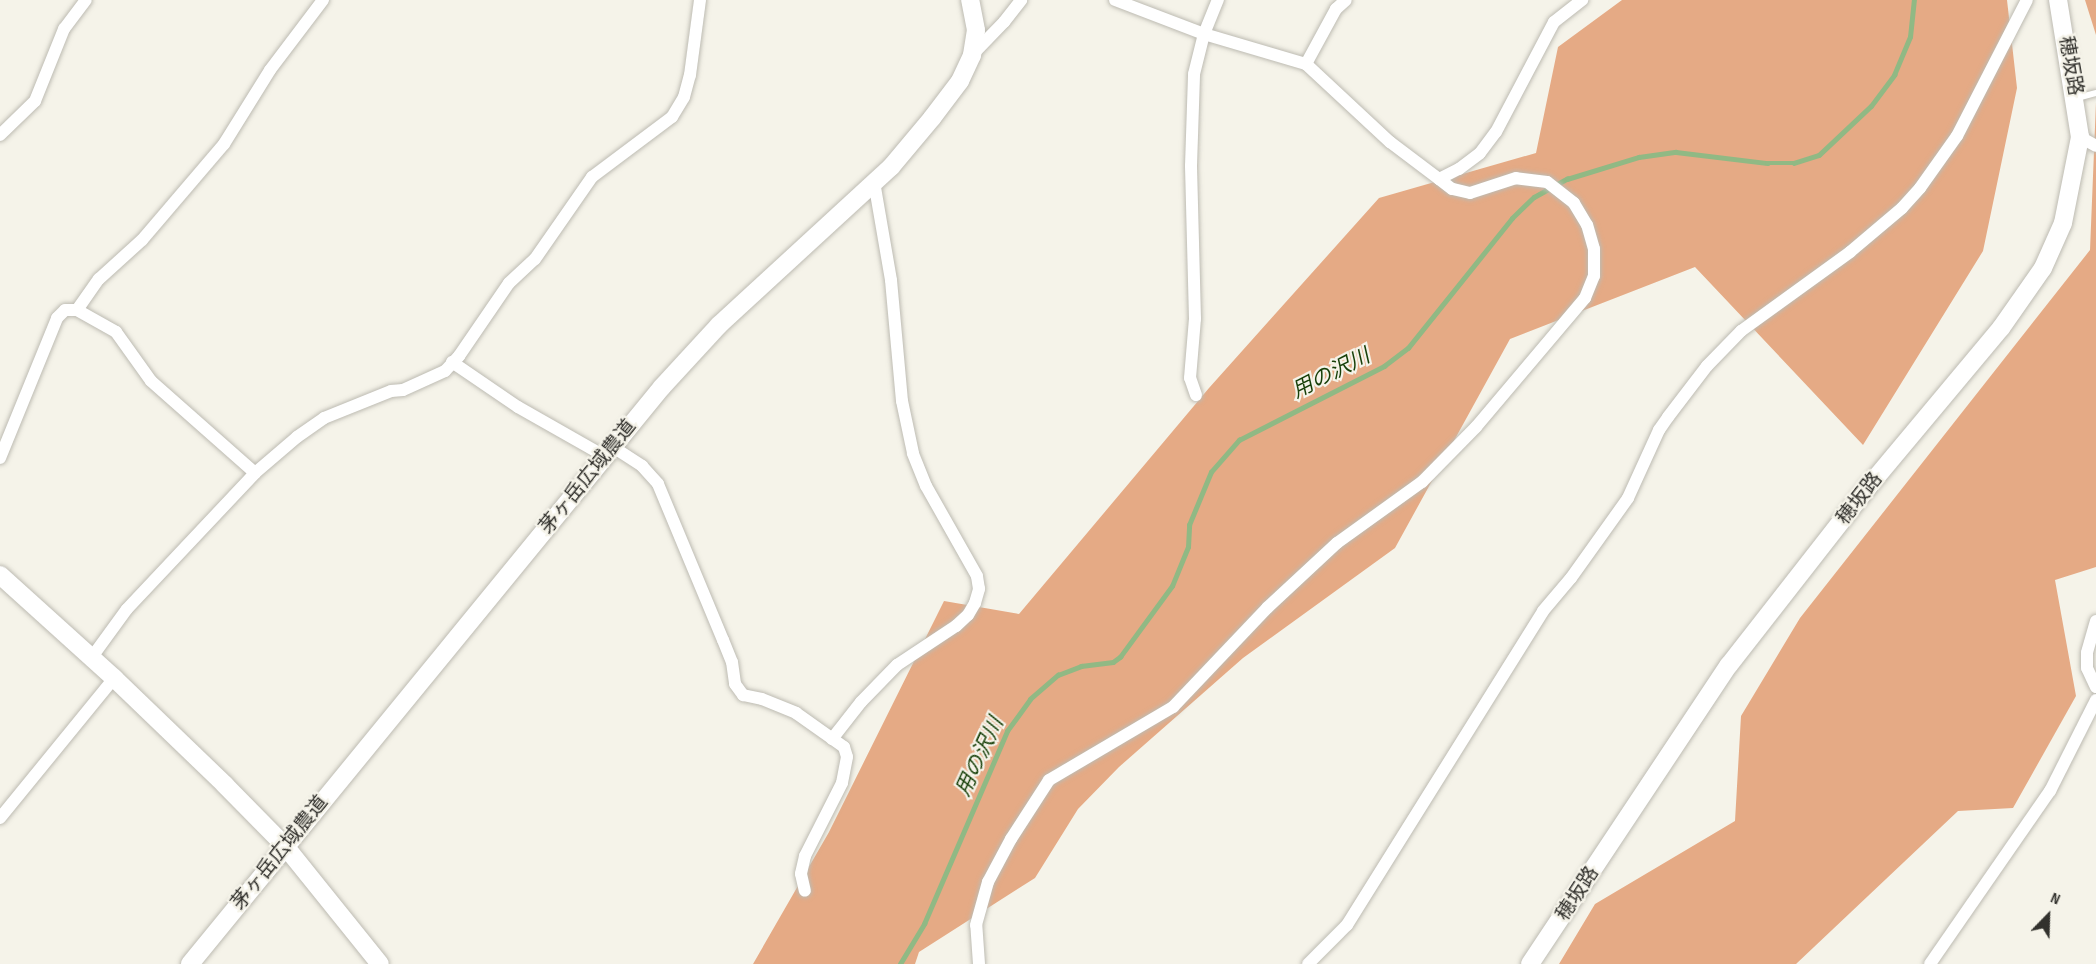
<!DOCTYPE html>
<meta charset="utf-8">
<style>
body{margin:0}
#map{position:relative;width:2096px;height:964px;overflow:hidden;background:#f5f3e9;font-family:"Sofia Sans Condensed","Noto Sans JP",sans-serif}
div>[style]{position:absolute}
[style*='--x']{left:calc(var(--x)*1px);top:calc(var(--y)*1px);width:calc(var(--w)*1px);rotate:calc(var(--a)*1deg)}
.forest>*{inset:0;background:#e5aa85}
.stream>*{height:4.5px;margin:-2.25px;padding:0 2.25px;transform-origin:2.25px;border-radius:2.25px;background:#90b984}
.roads{filter:drop-shadow(0 0 2px #bdbbb2) drop-shadow(0 0 2px #bdbbb2)}
.lane>*{height:6px;margin:-3px;padding:0 3px;transform-origin:3px;border-radius:3px;background:#fff}
.street>*{height:12px;margin:-6px;padding:0 6px;transform-origin:6px;border-radius:6px;background:#fff}
.secondary>*{height:18px;margin:-9px;padding:0 9px;transform-origin:9px;border-radius:9px;background:#fff}
span{translate:-50% -50%;white-space:nowrap;text-align:center;line-height:1.15;-webkit-text-stroke:4.5px #f5f3e9;paint-order:stroke}
.street-label{font-size:20px;color:#32312d}
.water-label{font-size:21px;color:#173f08;font-style:italic}
.north{position:absolute;left:2018px;top:886px;width:60px;height:60px;-webkit-text-stroke:4px #f5f3e9;paint-order:stroke;rotate:23deg;font-size:16px;font-weight:700;line-height:24px;text-align:center;color:#32312d}
.north::after{content:'';display:block;margin:auto;width:21px;height:27px;background:#32312d;clip-path:polygon(50% 0,100% 100%,50% 72%,0 100%)}
</style>
<div id="map">
<div class="forest">
<div style="clip-path:polygon(1622px 0,2007px 0,2017px 88px,1983px 251px,1863px 445px,1695px 267px,1510px 339px,1395px 548px,1243px 658px,1119px 767px,1078px 809px,1035px 878px,919px 952px,915px 964px,753px 964px,829px 832px,944px 601px,1019px 614px,1209px 388px,1379px 198px,1536px 153px,1558px 47px)"></div>
<div style="clip-path:polygon(2085px 0,2096px 0,2096px 35px)"></div>
<div style="clip-path:polygon(2096px 102px,2096px 567px,2055px 580px,2076px 696px,2013px 808px,1958px 811px,1796px 964px,1559px 964px,1595px 904px,1735px 821px,1741px 716px,1800px 618px,2090px 250px)"></div>
</div>
<div class="stream">
<div style="--x:900;--y:964;--w:47;--a:-59"></div>
<div style="--x:924;--y:924;--w:210;--a:-66.7"></div>
<div style="--x:1007;--y:731;--w:39;--a:-54"></div>
<div style="--x:1030;--y:699;--w:37;--a:-41"></div>
<div style="--x:1058;--y:675;--w:25;--a:-21"></div>
<div style="--x:1081;--y:666;--w:32;--a:-7"></div>
<div style="--x:1113;--y:662;--w:9;--a:-36"></div>
<div style="--x:1120;--y:657;--w:88;--a:-53.8"></div>
<div style="--x:1172;--y:586;--w:42;--a:-67.7"></div>
<div style="--x:1188;--y:547;--w:22;--a:-87"></div>
<div style="--x:1189;--y:525;--w:57;--a:-67.5"></div>
<div style="--x:1211;--y:472;--w:43;--a:-48.8"></div>
<div style="--x:1239;--y:440;--w:163;--a:-27"></div>
<div style="--x:1384;--y:366;--w:30;--a:-37"></div>
<div style="--x:1408;--y:348;--w:166;--a:-51.3"></div>
<div style="--x:1512;--y:218;--w:30;--a:-44"></div>
<div style="--x:1534;--y:197;--w:38;--a:-29"></div>
<div style="--x:1567;--y:179;--w:75;--a:-17"></div>
<div style="--x:1639;--y:157;--w:37;--a:-8"></div>
<div style="--x:1676;--y:152;--w:92;--a:6.9"></div>
<div style="--x:1767;--y:163;--w:27;--a:0"></div>
<div style="--x:1794;--y:163;--w:26;--a:-18"></div>
<div style="--x:1819;--y:155;--w:71;--a:-43.3"></div>
<div style="--x:1871;--y:106;--w:39;--a:-53"></div>
<div style="--x:1894;--y:75;--w:41;--a:-67.2"></div>
<div style="--x:1910;--y:37;--w:37;--a:-84"></div>
</div>
<div class="roads">
<div class="lane">
<div style="--x:2077;--y:98;--w:20;--a:-15"></div>
</div>
<div class="street">
<div style="--x:1115;--y:0;--w:95;--a:20.9"></div>
<div style="--x:1204;--y:34;--w:106;--a:16.4"></div>
<div style="--x:1306;--y:64;--w:115;--a:42.9"></div>
<div style="--x:1390;--y:142;--w:61;--a:37.1"></div>
<div style="--x:1439;--y:179;--w:22;--a:-27"></div>
<div style="--x:1459;--y:169;--w:26;--a:-37"></div>
<div style="--x:1480;--y:153;--w:26;--a:-53"></div>
<div style="--x:1496;--y:132;--w:124;--a:-62.2"></div>
<div style="--x:1554;--y:22;--w:36;--a:-38"></div>
<div style="--x:973;--y:54;--w:45;--a:-45.9"></div>
<div style="--x:1004;--y:22;--w:28;--a:-52"></div>
<div style="--x:1306;--y:64;--w:63;--a:-61.4"></div>
<div style="--x:1336;--y:9;--w:13;--a:-42"></div>
<div style="--x:0;--y:135;--w:49;--a:-44.2"></div>
<div style="--x:35;--y:101;--w:78;--a:-68.1"></div>
<div style="--x:64;--y:29;--w:36;--a:-53"></div>
<div style="--x:2080;--y:137;--w:18;--a:29"></div>
<div style="--x:77;--y:310;--w:38;--a:-55"></div>
<div style="--x:99;--y:279;--w:58;--a:-42.2"></div>
<div style="--x:142;--y:240;--w:126;--a:-49.5"></div>
<div style="--x:224;--y:144;--w:87;--a:-58.1"></div>
<div style="--x:270;--y:70;--w:88;--a:-52.9"></div>
<div style="--x:452;--y:362;--w:80;--a:34.3"></div>
<div style="--x:518;--y:407;--w:101;--a:29.6"></div>
<div style="--x:1196;--y:395;--w:18;--a:-109"></div>
<div style="--x:1190;--y:378;--w:59;--a:-85.2"></div>
<div style="--x:1195;--y:319;--w:153;--a:-91.5"></div>
<div style="--x:1191;--y:166;--w:92;--a:-88.1"></div>
<div style="--x:1194;--y:74;--w:41;--a:-76"></div>
<div style="--x:1204;--y:34;--w:37;--a:-68"></div>
<div style="--x:613;--y:447;--w:35;--a:33"></div>
<div style="--x:642;--y:466;--w:24;--a:48"></div>
<div style="--x:658;--y:484;--w:169;--a:67.4"></div>
<div style="--x:723;--y:640;--w:24;--a:68"></div>
<div style="--x:732;--y:662;--w:22;--a:82"></div>
<div style="--x:735;--y:684;--w:14;--a:54"></div>
<div style="--x:743;--y:695;--w:19;--a:12"></div>
<div style="--x:762;--y:699;--w:37;--a:22"></div>
<div style="--x:796;--y:713;--w:59;--a:35.3"></div>
<div style="--x:844;--y:747;--w:10;--a:73"></div>
<div style="--x:847;--y:757;--w:26;--a:101"></div>
<div style="--x:842;--y:783;--w:82;--a:116.9"></div>
<div style="--x:805;--y:856;--w:18;--a:103"></div>
<div style="--x:801;--y:874;--w:17;--a:77"></div>
<div style="--x:0;--y:458;--w:151;--a:-67.8"></div>
<div style="--x:57;--y:318;--w:11;--a:-45"></div>
<div style="--x:65;--y:310;--w:12;--a:0"></div>
<div style="--x:77;--y:310;--w:45;--a:29.4"></div>
<div style="--x:116;--y:332;--w:60;--a:54.5"></div>
<div style="--x:151;--y:381;--w:139;--a:41.5"></div>
<div style="--x:2096;--y:621;--w:33;--a:106"></div>
<div style="--x:2087;--y:653;--w:15;--a:90"></div>
<div style="--x:2087;--y:668;--w:21;--a:65"></div>
<div style="--x:92;--y:657;--w:59;--a:-53.9"></div>
<div style="--x:127;--y:609;--w:187;--a:-46.7"></div>
<div style="--x:255;--y:473;--w:55;--a:-40.6"></div>
<div style="--x:297;--y:437;--w:33;--a:-35"></div>
<div style="--x:324;--y:418;--w:72;--a:-21.9"></div>
<div style="--x:391;--y:391;--w:12;--a:-5"></div>
<div style="--x:403;--y:390;--w:46;--a:-24.3"></div>
<div style="--x:445;--y:371;--w:21;--a:-47"></div>
<div style="--x:459;--y:356;--w:88;--a:-55.6"></div>
<div style="--x:509;--y:283;--w:35;--a:-43"></div>
<div style="--x:535;--y:259;--w:100;--a:-55.2"></div>
<div style="--x:592;--y:177;--w:100;--a:-36.9"></div>
<div style="--x:672;--y:117;--w:23;--a:-59"></div>
<div style="--x:684;--y:97;--w:23;--a:-75"></div>
<div style="--x:690;--y:75;--w:76;--a:-82.4"></div>
<div style="--x:832;--y:739;--w:47;--a:-51.9"></div>
<div style="--x:861;--y:702;--w:52;--a:-45.8"></div>
<div style="--x:897;--y:665;--w:71;--a:-33.5"></div>
<div style="--x:956;--y:626;--w:16;--a:-43"></div>
<div style="--x:968;--y:615;--w:14;--a:-60"></div>
<div style="--x:975;--y:603;--w:15;--a:-74"></div>
<div style="--x:979;--y:589;--w:13;--a:-99"></div>
<div style="--x:977;--y:576;--w:103;--a:-119.5"></div>
<div style="--x:926;--y:486;--w:35;--a:-112"></div>
<div style="--x:913;--y:453;--w:53;--a:-101.9"></div>
<div style="--x:902;--y:401;--w:121;--a:-95.2"></div>
<div style="--x:891;--y:280;--w:99;--a:-99.8"></div>
<div style="--x:0;--y:818;--w:181;--a:-50.8"></div>
<div style="--x:979;--y:964;--w:39;--a:-94"></div>
<div style="--x:976;--y:925;--w:45;--a:-74.4"></div>
<div style="--x:988;--y:882;--w:49;--a:-61.9"></div>
<div style="--x:1011;--y:839;--w:70;--a:-57.2"></div>
<div style="--x:1049;--y:780;--w:144;--a:-30.5"></div>
<div style="--x:1173;--y:707;--w:137;--a:-46.5"></div>
<div style="--x:1267;--y:608;--w:96;--a:-42.9"></div>
<div style="--x:1337;--y:543;--w:105;--a:-35.7"></div>
<div style="--x:1422;--y:482;--w:77;--a:-45.5"></div>
<div style="--x:1476;--y:427;--w:169;--a:-49.8"></div>
<div style="--x:1585;--y:298;--w:24;--a:-68"></div>
<div style="--x:1594;--y:276;--w:27;--a:-90"></div>
<div style="--x:1594;--y:249;--w:25;--a:-106"></div>
<div style="--x:1587;--y:225;--w:26;--a:-121"></div>
<div style="--x:1574;--y:203;--w:34;--a:-142"></div>
<div style="--x:1547;--y:182;--w:31;--a:-173"></div>
<div style="--x:1516;--y:178;--w:48;--a:161.9"></div>
<div style="--x:1470;--y:193;--w:18;--a:-167"></div>
<div style="--x:1452;--y:189;--w:16;--a:-142"></div>
<div style="--x:1308;--y:964;--w:55;--a:-45"></div>
<div style="--x:1347;--y:925;--w:370;--a:-58"></div>
<div style="--x:1543;--y:611;--w:43;--a:-49.7"></div>
<div style="--x:1571;--y:578;--w:98;--a:-54.5"></div>
<div style="--x:1628;--y:498;--w:75;--a:-65.5"></div>
<div style="--x:1659;--y:430;--w:16;--a:-55"></div>
<div style="--x:1668;--y:417;--w:64;--a:-52.6"></div>
<div style="--x:1707;--y:366;--w:49;--a:-45.8"></div>
<div style="--x:1741;--y:331;--w:135;--a:-35.9"></div>
<div style="--x:1850;--y:252;--w:68;--a:-40.2"></div>
<div style="--x:1902;--y:208;--w:27;--a:-48"></div>
<div style="--x:1920;--y:188;--w:64;--a:-54.6"></div>
<div style="--x:1957;--y:136;--w:153;--a:-62.8"></div>
<div style="--x:1930;--y:964;--w:211;--a:-55.3"></div>
<div style="--x:2050;--y:791;--w:102;--a:-63.2"></div>
</div>
<div class="secondary">
<div style="--x:0;--y:575;--w:154;--a:42.1"></div>
<div style="--x:114;--y:678;--w:154;--a:43.9"></div>
<div style="--x:225;--y:785;--w:86;--a:45.5"></div>
<div style="--x:285;--y:846;--w:151;--a:51.2"></div>
<div style="--x:190;--y:964;--w:745;--a:-50.72"></div>
<div style="--x:662;--y:387;--w:84;--a:-47.4"></div>
<div style="--x:719;--y:325;--w:234;--a:-42.6"></div>
<div style="--x:891;--y:167;--w:64;--a:-50.1"></div>
<div style="--x:932;--y:118;--w:46;--a:-52.9"></div>
<div style="--x:960;--y:81;--w:29;--a:-65"></div>
<div style="--x:972;--y:55;--w:25;--a:-81"></div>
<div style="--x:976;--y:30;--w:31;--a:-101"></div>
<div style="--x:1530;--y:964;--w:359;--a:-56.4"></div>
<div style="--x:1729;--y:665;--w:226;--a:-52"></div>
<div style="--x:1868;--y:487;--w:207;--a:-50.1"></div>
<div style="--x:2001;--y:328;--w:73;--a:-55"></div>
<div style="--x:2043;--y:268;--w:49;--a:-66"></div>
<div style="--x:2063;--y:223;--w:88;--a:-78.8"></div>
<div style="--x:2080;--y:137;--w:139;--a:-99.1"></div>
</div>
</div>
<div class="street-label">
<span style="left:2070px;top:66px;rotate:80deg">穂坂路</span>
<span style="left:588px;top:477px;rotate:-51deg">茅ヶ岳広域農道</span>
<span style="left:1860px;top:499px;rotate:-52deg">穂坂路</span>
<span style="left:280px;top:853px;rotate:-51deg">茅ヶ岳広域農道</span>
<span style="left:1578px;top:894px;rotate:-57deg">穂坂路</span>
</div>
<div class="water-label">
<span style="left:1331px;top:374px;rotate:-27deg">用の沢川</span>
<span style="left:980px;top:757px;rotate:-65deg">用の沢川</span>
</div>
<div class="north">N</div>
</div>
